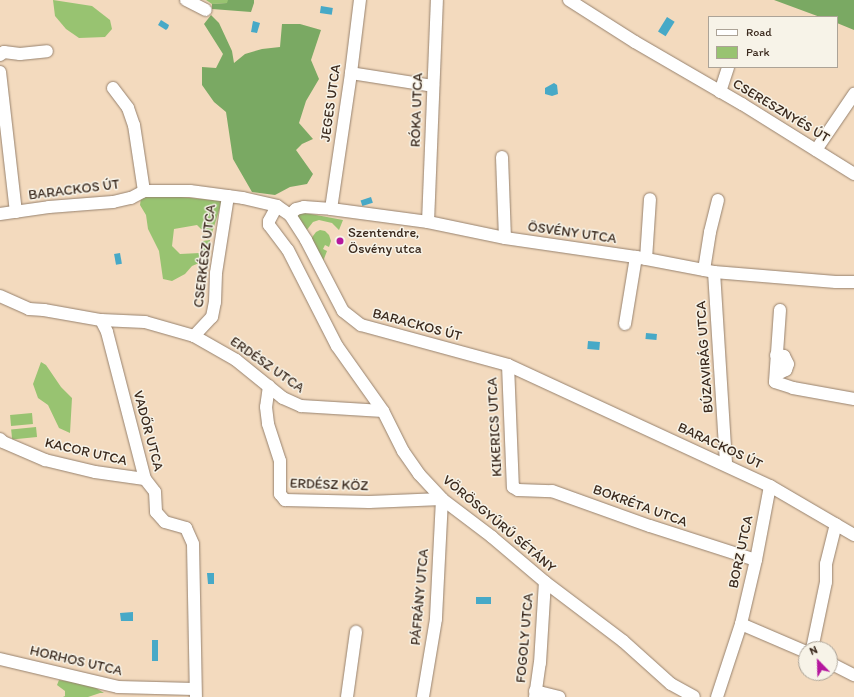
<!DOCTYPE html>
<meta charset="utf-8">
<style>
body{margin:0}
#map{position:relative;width:854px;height:697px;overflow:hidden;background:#f3dabe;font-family:Itim,sans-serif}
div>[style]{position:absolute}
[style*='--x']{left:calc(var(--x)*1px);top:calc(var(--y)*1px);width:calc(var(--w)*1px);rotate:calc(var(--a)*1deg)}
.green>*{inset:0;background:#98c371;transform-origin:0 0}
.forest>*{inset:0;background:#7aa963}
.water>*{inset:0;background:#47a9c7;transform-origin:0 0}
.roads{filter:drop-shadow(0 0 1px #97826e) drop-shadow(0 0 1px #97826e)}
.minor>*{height:12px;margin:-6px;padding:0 6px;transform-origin:6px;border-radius:6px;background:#fff}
.dots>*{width:11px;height:11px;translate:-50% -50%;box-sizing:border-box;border:2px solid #f7f3e8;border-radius:50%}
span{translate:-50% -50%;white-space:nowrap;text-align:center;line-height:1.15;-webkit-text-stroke:3px #f7f3e8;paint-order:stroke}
.street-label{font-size:14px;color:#3b2a1e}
.poi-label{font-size:14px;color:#3b2a1e}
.left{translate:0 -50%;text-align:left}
.legend{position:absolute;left:708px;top:16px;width:130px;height:52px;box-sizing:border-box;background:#f7f3e8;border:1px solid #aca397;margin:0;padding:5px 7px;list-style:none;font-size:12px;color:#3b2a1e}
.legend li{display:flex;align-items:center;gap:8px;height:20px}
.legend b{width:20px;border:1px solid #aca397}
.north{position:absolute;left:798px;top:641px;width:40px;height:40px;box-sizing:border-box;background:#f7f3e8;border:1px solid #aca397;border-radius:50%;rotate:337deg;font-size:11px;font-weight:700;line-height:16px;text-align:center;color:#3b2a1e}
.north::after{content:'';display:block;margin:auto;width:14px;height:18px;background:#b5179e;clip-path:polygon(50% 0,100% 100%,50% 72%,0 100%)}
</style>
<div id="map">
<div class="green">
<div style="clip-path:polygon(53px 0,92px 6px,110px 20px,112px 29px,105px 37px,79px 38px,66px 29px,55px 16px)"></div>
<div style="clip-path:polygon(206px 0,228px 0,228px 3px,212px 4px)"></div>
<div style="clip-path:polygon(150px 194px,222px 201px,212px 233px,201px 229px,197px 225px,174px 229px,172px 246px,180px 254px,200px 253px,203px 241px,210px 240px,208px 265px,199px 263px,192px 266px,185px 274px,172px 281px,163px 279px,159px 251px,148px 229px,146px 215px,140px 205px,141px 198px)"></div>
<div style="clip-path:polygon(300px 212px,343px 220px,339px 230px,332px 223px,319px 220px,313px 222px,306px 231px,299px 222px,297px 213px)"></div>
<div style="clip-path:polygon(320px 230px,325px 231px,329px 235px,331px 241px,329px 247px,325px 245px,323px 249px,327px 251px,322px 264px,310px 240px,316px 232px)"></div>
<div style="clip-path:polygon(41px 362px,46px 365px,61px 387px,72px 398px,70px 433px,59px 428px,48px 405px,38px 398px,33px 384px)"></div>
<div style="left:32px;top:413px;width:11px;height:22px;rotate:85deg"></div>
<div style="left:36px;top:427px;width:10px;height:25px;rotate:84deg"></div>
<div style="clip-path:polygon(59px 680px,91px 685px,104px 693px,100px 693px,88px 697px,63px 697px,65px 696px,65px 691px,57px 685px)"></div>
</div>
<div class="forest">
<div style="clip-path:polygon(228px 0,254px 0,254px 3px,251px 12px,212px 9px,212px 4px,227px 3px)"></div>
<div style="clip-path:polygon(774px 0,854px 0,854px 30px,837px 23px,837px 17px,820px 17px)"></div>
<div style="clip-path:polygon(211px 15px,219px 23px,232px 51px,234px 63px,245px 54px,262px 49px,280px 47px,282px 24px,300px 24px,321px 30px,311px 60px,319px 79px,306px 101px,299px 123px,313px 139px,302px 144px,296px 150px,313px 174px,307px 184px,290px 187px,275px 195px,252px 192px,233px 159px,226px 112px,214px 102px,202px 85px,202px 67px,216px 68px,223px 54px,204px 24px)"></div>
</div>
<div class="water">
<div style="left:321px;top:6px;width:12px;height:7px;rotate:9deg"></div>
<div style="left:667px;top:17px;width:9px;height:17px;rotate:32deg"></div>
<div style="clip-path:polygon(161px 20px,169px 25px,168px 28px,166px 30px,158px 25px)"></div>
<div style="clip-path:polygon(253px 21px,260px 23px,257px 33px,251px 32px)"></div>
<div style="clip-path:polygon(554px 83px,557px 85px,558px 94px,552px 96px,545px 94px,545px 88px)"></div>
<div style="left:371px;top:197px;width:6px;height:11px;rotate:72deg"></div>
<div style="left:120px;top:253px;width:11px;height:6px;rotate:80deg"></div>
<div style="left:646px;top:333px;width:11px;height:6px;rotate:5deg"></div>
<div style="left:588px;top:341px;width:12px;height:8px;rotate:5deg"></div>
<div style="clip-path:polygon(207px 573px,214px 573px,214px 584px,208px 584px)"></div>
<div style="left:476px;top:597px;width:15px;height:7px"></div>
<div style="clip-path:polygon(133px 612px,133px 621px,121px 621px,120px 613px)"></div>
<div style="left:152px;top:640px;width:6px;height:21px"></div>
</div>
<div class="roads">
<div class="minor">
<div style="--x:186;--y:0;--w:22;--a:27"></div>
<div style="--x:569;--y:0;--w:78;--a:32.5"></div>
<div style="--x:635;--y:42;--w:124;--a:30.1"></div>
<div style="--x:742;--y:104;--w:132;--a:32"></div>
<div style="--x:0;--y:55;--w:5;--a:-37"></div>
<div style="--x:4;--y:52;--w:16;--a:7"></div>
<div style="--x:20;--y:54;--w:27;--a:-6"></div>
<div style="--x:0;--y:72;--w:141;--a:83.5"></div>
<div style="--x:351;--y:73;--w:83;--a:9"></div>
<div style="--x:113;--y:88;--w:25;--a:53"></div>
<div style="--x:128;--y:108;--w:18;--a:71"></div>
<div style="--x:134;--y:125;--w:67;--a:81.4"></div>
<div style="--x:720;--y:92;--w:26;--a:-72"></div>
<div style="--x:816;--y:150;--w:68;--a:-55.8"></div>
<div style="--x:502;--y:157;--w:81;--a:87.9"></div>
<div style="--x:277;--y:206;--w:17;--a:118"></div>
<div style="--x:269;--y:221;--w:4;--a:90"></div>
<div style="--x:269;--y:225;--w:31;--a:53"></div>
<div style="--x:288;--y:250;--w:108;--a:63"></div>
<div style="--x:337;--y:346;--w:80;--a:54.7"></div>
<div style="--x:383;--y:411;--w:45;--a:63.4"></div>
<div style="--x:403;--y:451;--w:28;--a:55"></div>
<div style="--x:419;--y:474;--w:34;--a:47"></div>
<div style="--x:442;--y:499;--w:63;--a:37.2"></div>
<div style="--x:492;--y:537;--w:70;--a:40.3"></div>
<div style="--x:545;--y:582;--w:98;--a:37.1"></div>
<div style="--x:623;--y:641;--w:64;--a:41.9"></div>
<div style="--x:671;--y:684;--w:26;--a:29"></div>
<div style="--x:331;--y:209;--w:137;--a:-81.6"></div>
<div style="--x:351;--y:73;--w:74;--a:-83"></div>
<div style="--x:0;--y:214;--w:49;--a:-8.1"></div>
<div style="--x:49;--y:207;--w:64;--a:-4.5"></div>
<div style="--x:113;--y:202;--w:18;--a:-13"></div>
<div style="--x:131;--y:198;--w:15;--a:-28"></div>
<div style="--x:144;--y:191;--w:46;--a:0"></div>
<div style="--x:190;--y:191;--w:53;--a:7.5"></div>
<div style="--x:243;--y:198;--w:35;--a:13"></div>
<div style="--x:277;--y:206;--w:16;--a:35"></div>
<div style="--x:290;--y:215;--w:30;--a:57"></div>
<div style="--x:306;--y:240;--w:80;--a:62.5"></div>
<div style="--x:343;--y:311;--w:23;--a:38"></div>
<div style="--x:361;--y:325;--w:152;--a:15.2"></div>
<div style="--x:508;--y:365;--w:289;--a:24.8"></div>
<div style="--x:770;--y:486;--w:97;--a:30.3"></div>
<div style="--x:290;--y:215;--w:8;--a:-45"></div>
<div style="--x:296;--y:209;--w:8;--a:-14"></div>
<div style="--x:304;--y:207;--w:27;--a:4"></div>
<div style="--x:331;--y:209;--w:98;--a:7.6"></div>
<div style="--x:428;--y:222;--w:79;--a:11.7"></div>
<div style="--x:505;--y:238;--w:132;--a:8.3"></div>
<div style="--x:636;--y:257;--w:79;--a:10.9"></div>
<div style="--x:714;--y:272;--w:122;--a:4.7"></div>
<div style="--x:836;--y:282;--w:18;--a:0"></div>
<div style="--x:428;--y:222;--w:222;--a:-87.7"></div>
<div style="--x:646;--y:259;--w:60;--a:-86.2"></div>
<div style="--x:704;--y:270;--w:38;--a:-81"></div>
<div style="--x:710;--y:232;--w:33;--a:-76"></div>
<div style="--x:714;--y:272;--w:193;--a:86.4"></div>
<div style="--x:0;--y:296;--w:32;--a:24"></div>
<div style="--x:29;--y:309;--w:15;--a:4"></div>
<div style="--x:44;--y:310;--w:58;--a:10"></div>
<div style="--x:101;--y:320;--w:44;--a:2.6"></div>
<div style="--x:145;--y:322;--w:51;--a:15.9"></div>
<div style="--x:194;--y:336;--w:48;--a:29.7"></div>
<div style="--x:236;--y:360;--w:60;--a:39"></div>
<div style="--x:283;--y:398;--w:20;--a:24"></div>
<div style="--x:301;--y:406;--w:82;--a:3.5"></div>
<div style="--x:780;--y:310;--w:72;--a:94"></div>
<div style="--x:775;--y:382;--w:19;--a:18"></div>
<div style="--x:793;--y:388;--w:62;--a:10.2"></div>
<div style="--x:101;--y:320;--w:13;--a:63"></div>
<div style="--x:107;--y:332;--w:152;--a:75.5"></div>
<div style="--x:145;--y:479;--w:16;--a:52"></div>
<div style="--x:155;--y:492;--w:20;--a:87"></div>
<div style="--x:156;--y:512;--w:13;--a:48"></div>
<div style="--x:165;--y:522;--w:22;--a:16"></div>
<div style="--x:186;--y:528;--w:17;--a:66"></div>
<div style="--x:193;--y:544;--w:153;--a:88.9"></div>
<div style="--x:625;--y:324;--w:68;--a:-80.7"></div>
<div style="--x:194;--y:336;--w:26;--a:-47"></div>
<div style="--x:212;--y:317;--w:15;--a:-79"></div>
<div style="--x:215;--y:302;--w:29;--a:-88"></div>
<div style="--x:216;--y:273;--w:78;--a:-81.1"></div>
<div style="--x:508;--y:365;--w:122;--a:87.7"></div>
<div style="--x:513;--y:487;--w:6;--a:31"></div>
<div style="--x:518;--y:490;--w:34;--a:2"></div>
<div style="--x:552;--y:491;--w:104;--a:19.7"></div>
<div style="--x:650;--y:526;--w:111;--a:17.8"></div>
<div style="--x:776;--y:375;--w:11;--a:-27"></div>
<div style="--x:786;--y:370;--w:6;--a:-72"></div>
<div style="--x:788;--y:364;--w:9;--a:-117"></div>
<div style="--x:784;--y:356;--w:8;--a:-173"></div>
<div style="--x:269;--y:386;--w:21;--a:98"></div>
<div style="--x:266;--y:407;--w:17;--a:83"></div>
<div style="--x:268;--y:424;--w:39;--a:72"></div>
<div style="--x:280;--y:461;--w:33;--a:90"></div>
<div style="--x:280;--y:494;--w:8;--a:50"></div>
<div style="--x:285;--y:500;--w:84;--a:1.4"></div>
<div style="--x:369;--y:502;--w:73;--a:-2.4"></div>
<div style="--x:442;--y:499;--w:120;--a:92.9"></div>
<div style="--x:436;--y:619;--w:79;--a:99.5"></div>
<div style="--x:0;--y:439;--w:4;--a:45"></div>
<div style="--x:3;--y:442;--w:46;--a:23.2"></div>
<div style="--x:45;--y:460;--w:51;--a:13.5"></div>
<div style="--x:95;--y:472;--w:50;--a:8"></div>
<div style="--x:741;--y:624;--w:66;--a:-76.8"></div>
<div style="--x:756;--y:560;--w:75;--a:-79.3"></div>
<div style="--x:812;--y:649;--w:68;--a:-78.2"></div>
<div style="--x:826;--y:582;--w:18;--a:-90"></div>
<div style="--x:826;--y:564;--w:41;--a:-76"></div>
<div style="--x:0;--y:659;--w:121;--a:13.3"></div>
<div style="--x:118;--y:687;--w:76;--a:1.5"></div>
<div style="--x:830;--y:663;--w:27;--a:27"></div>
<div style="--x:535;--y:691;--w:25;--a:14"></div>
<div style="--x:347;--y:697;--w:66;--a:-82.1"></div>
<div style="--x:535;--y:697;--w:34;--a:-82"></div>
<div style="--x:540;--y:663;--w:81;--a:-86.5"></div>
<div style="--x:717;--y:697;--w:77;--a:-71.8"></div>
<div style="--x:741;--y:624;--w:71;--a:23.3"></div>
</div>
</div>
<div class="dots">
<div style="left:340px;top:241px;background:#b5179e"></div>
</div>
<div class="street-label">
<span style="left:331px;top:103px;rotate:-82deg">JEGES UTCA</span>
<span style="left:417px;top:110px;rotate:-88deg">RÓKA UTCA</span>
<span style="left:781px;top:111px;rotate:31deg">CSERESZNYÉS ÚT</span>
<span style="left:74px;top:190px;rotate:-7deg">BARACKOS ÚT</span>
<span style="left:572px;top:233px;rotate:8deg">ÖSVÉNY UTCA</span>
<span style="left:205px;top:256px;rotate:-83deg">CSERKÉSZ UTCA</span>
<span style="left:417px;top:325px;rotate:15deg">BARACKOS ÚT</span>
<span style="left:705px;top:357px;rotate:-94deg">BÚZAVIRÁG UTCA</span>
<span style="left:267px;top:365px;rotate:35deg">ERDÉSZ UTCA</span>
<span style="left:495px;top:427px;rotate:-93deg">KIKERICS UTCA</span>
<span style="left:148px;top:431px;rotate:75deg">VADŐR UTCA</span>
<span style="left:720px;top:446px;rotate:25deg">BARACKOS ÚT</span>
<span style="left:86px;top:452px;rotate:13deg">KACOR UTCA</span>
<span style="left:329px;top:485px;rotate:2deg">ERDÉSZ KÖZ</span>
<span style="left:640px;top:506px;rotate:20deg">BOKRÉTA UTCA</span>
<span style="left:499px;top:524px;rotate:40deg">VÖRÖSGYŰRŰ SÉTÁNY</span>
<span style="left:741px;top:552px;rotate:-78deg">BORZ UTCA</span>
<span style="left:420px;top:597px;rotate:-85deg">PÁFRÁNY UTCA</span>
<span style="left:525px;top:638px;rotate:-85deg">FOGOLY UTCA</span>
<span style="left:76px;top:661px;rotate:13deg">HORHOS UTCA</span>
</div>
<div class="poi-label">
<span class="left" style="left:348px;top:241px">Szentendre,<br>Ösvény utca</span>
</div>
<ul class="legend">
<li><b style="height:5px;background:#fff"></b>Road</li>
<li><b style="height:11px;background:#98c371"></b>Park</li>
</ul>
<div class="north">N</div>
</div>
